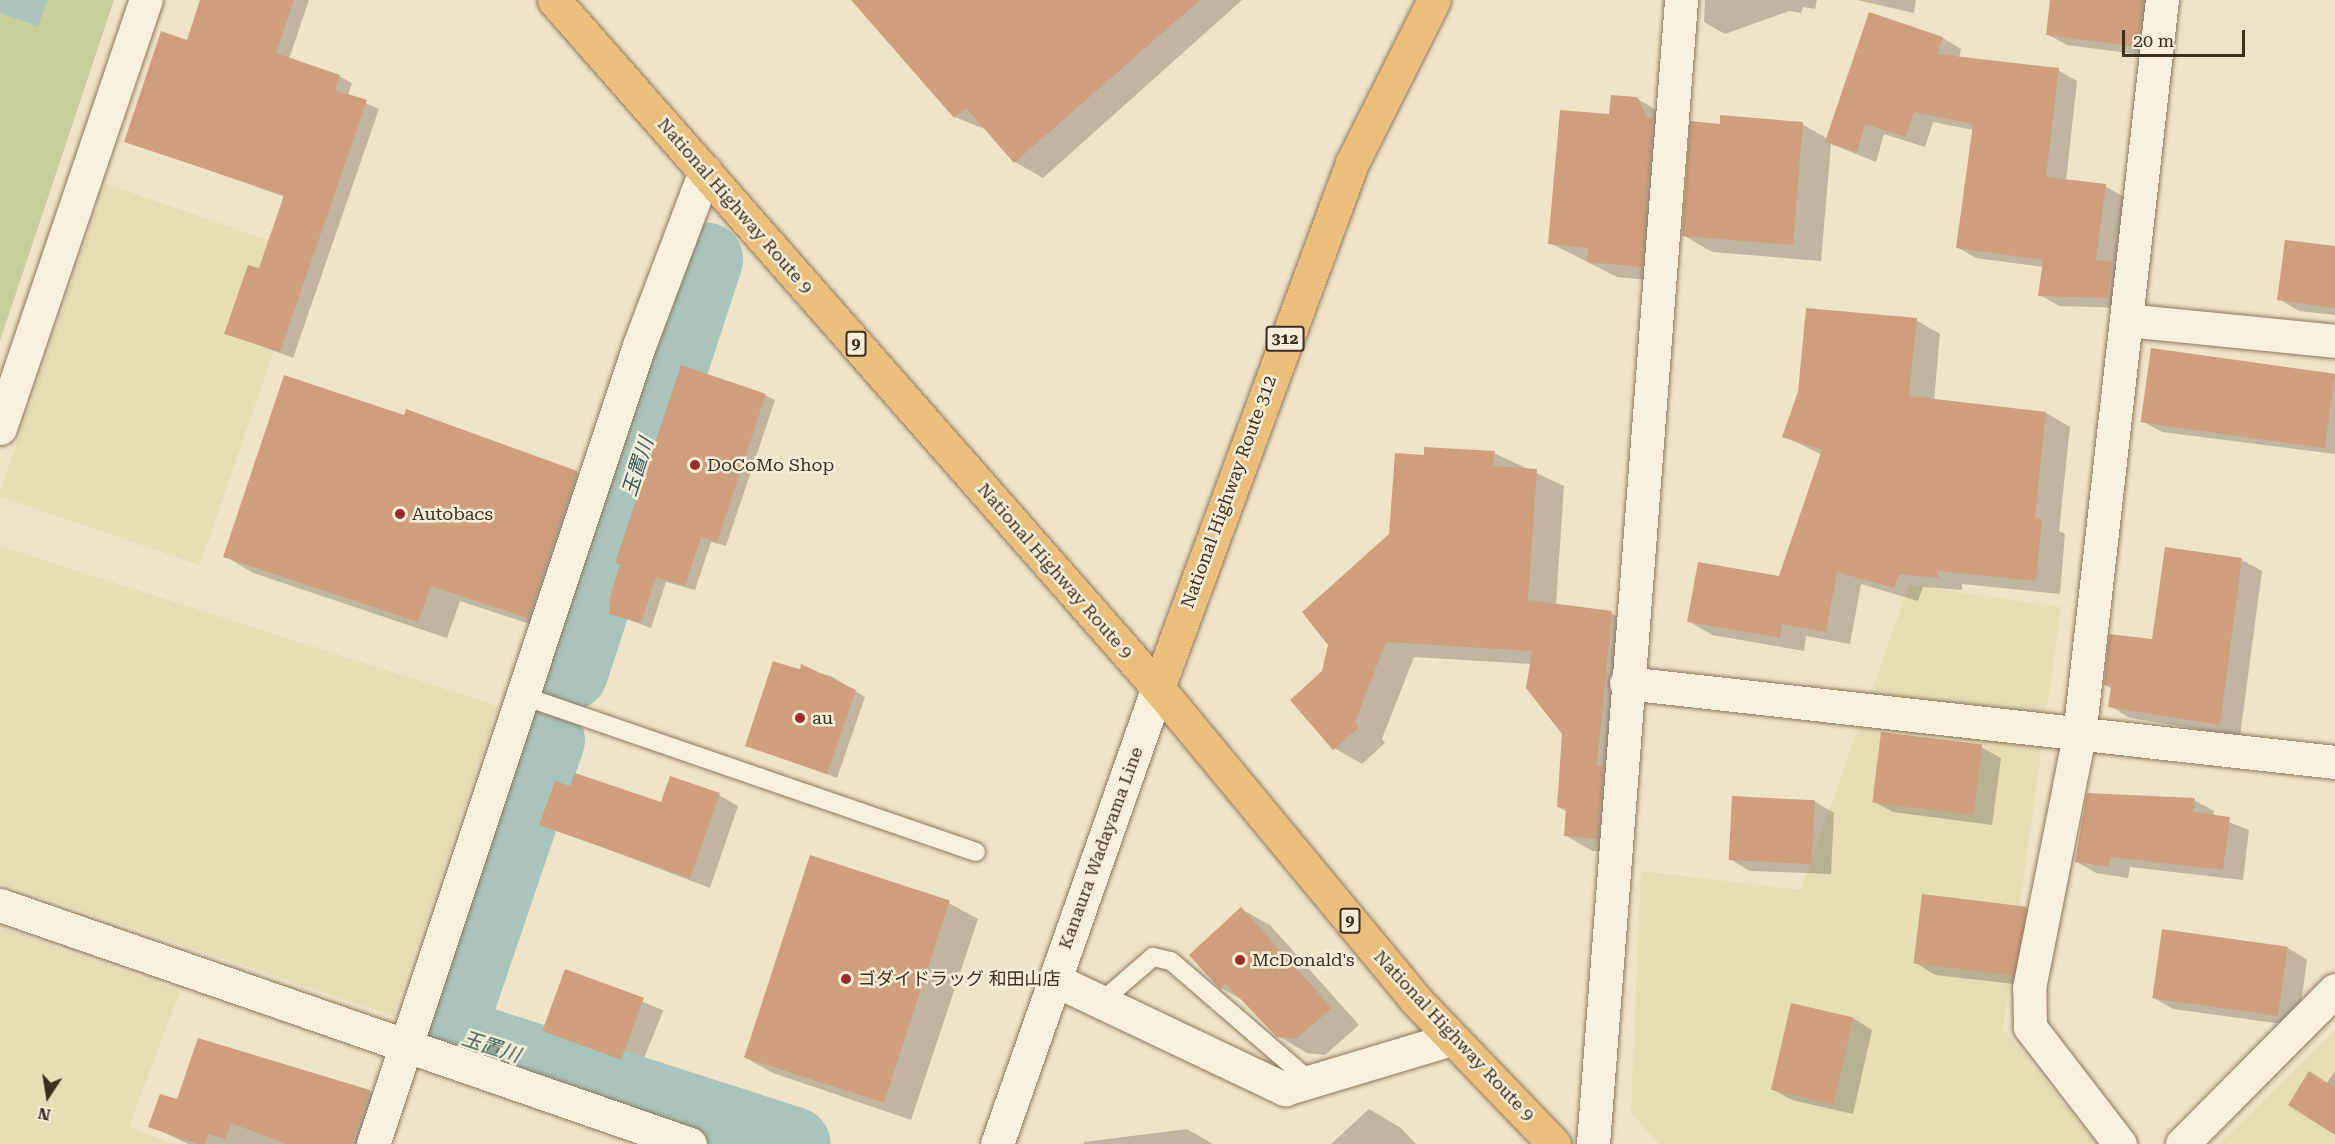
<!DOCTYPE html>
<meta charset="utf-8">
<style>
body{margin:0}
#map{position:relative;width:2335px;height:1144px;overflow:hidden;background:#f0e4c8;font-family:"Roboto Serif","Noto Sans JP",serif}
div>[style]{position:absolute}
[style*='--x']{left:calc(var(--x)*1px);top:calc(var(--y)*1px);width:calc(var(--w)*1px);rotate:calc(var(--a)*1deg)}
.farmland>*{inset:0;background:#e6deb5;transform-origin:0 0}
.green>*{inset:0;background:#c9cf9b}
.water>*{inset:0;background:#a9c4bc}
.shadow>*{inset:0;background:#0003;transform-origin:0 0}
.river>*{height:74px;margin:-37px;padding:0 37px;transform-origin:37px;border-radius:37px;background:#a9c4bc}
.building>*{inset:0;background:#cf9f7d;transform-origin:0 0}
.roads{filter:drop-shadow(0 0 2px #8d765c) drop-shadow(0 0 2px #8d765c)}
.service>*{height:18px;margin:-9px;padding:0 9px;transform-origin:9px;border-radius:9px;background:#faf1dc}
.minor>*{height:33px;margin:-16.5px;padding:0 16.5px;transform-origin:16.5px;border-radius:16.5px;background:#faf1dc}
.secondary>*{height:33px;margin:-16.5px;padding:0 16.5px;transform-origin:16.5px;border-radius:16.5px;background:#faf1dc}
.trunk>*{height:33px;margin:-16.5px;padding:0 16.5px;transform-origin:16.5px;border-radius:16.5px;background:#eabe7c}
.dots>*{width:16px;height:16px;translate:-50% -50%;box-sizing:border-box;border:3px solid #f7eed8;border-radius:50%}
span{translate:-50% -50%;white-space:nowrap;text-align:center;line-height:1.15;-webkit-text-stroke:5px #f7eed8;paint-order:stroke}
.shield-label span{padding:2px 4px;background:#f7eed8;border:2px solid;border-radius:4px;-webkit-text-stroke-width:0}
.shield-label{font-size:16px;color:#3d2e20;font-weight:700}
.street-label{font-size:18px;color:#3d2e20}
.poi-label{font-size:18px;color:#3d2e20}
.left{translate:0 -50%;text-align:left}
.water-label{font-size:20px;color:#2f5d5a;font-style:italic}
.north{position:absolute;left:18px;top:1066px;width:60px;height:60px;-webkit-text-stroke:4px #f7eed8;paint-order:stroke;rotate:192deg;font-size:16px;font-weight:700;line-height:24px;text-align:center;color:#3d2e20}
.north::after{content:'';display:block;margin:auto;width:21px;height:27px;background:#3d2e20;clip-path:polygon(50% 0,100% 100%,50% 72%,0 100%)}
.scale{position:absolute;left:2122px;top:30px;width:123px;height:27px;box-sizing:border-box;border:3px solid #3d2e20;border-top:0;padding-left:8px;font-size:18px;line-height:21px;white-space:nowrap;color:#3d2e20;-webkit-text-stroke:4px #f7eed8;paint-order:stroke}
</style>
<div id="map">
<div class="farmland">
<div style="left:106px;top:184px;width:213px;height:330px;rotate:19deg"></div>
<div style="clip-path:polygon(0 546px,498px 706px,393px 1016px,0 883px)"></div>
<div style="clip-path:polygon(1909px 585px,2061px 607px,2003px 1029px,2096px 1144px,1659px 1144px,1631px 1113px,1641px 871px,1801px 890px)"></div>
<div style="clip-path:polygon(0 928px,180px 991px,129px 1127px,174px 1144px,0 1144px)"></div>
<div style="clip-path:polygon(2335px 1030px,2335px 1144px,2219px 1144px)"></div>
</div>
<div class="green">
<div style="clip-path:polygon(0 0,114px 0,0 341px)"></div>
</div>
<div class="water">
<div style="clip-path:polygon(0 0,48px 0,38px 26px,0 13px)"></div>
</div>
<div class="shadow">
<div style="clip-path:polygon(201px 0,309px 0,289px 59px,339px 76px,352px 83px,348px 95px,379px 109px,293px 358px,226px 333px,260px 270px,285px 197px,126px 141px,187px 42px)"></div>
<div style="clip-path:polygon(853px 0,1242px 0,1043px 178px,1015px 162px,987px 130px,955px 117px)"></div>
<div style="clip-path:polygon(1705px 0,1817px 0,1815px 9px,1803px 7px,1801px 13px,1789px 11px,1725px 34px,1704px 22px)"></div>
<div style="clip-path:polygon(1857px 0,1916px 0,1914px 13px)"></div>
<div style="clip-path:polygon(2052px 0,2161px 0,2157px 57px,2067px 45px,2047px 34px)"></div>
<div style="clip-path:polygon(1943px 38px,1961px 49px,1959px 58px,2058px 70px,2077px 81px,2066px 181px,2105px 186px,2124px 197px,2115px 266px,2130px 274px,2126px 308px,2059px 306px,2040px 295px,2043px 267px,1976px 258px,1957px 247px,1973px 130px,1933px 122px,1925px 147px,1884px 134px,1876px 162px,1831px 144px,1821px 261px,1712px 252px,1683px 235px,1721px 125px,1802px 124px,1828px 139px)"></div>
<div style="clip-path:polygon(1636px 98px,1665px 115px,1670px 282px,1617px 277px,1550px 243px,1610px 116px)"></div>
<div style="clip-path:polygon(2335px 248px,2335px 315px,2299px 311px,2279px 299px)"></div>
<div style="clip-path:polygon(1916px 320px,1940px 334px,1934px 401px,2046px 413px,2070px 427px,2059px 531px,2065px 534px,2060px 594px,1962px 584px,1962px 590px,1923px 587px,1918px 601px,1861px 584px,1850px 644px,1806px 636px,1804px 651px,1712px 635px,1688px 621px,1780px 578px,1822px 455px,1784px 436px)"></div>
<div style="clip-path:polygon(2335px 375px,2335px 454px,2162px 432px,2142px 421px)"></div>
<div style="clip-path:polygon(765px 395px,775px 400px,726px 546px,711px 542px,695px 590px,666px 582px,651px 628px,610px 613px)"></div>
<div style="clip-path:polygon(1494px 453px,1564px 486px,1556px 605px,1611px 613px,1638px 628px,1625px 854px,1592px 851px,1565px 835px,1567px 812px,1558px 807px,1563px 734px,1531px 664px,1414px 657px,1382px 739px,1385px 743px,1362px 764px,1334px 748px,1324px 671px,1425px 457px)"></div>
<div style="clip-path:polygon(576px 472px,605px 489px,557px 633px,460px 601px,447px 638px,253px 573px,225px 556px)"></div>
<div style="clip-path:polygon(2242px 560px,2262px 571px,2240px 736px,2130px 718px,2110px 706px,2112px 689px,2105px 685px)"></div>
<div style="clip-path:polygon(774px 663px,831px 676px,865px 697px,837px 778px,746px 745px)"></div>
<div style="clip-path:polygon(1981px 747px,2001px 758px,1992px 825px,1893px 812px,1873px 801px)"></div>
<div style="clip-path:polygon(571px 788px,662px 804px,719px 795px,738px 806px,710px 888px,541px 824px)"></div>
<div style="clip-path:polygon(2194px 800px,2214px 811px,2213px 816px,2249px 830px,2243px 880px,2130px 867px,2128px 878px,2096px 873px,2077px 862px)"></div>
<div style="clip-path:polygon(1814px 801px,1834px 813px,1831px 874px,1750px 871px,1730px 859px)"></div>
<div style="clip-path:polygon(949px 903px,978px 919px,911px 1120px,773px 1073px,744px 1057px)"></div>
<div style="clip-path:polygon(2025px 907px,2045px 919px,2032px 986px,1935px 975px,1916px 963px)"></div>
<div style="clip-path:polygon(1241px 909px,1270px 925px,1359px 1025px,1325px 1055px,1307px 1053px,1278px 1036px,1244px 1001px,1221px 988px)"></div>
<div style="clip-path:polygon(2288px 948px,2307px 960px,2298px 1026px,2173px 1009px,2154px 998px)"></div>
<div style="left:566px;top:971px;width:105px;height:63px;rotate:22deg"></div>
<div style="clip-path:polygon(1853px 1018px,1872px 1030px,1853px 1114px,1792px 1100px,1772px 1089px)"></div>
<div style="clip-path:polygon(2335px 1071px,2335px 1133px,2327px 1083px)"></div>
<div style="clip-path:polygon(370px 1091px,389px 1102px,374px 1144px,188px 1144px,150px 1126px,178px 1101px)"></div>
<div style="clip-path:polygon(1369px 1109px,1401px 1128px,1416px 1144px,1331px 1144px)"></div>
<div style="clip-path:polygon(1187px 1129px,1213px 1144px,1084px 1144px,1084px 1142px)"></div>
</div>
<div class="river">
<div style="--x:571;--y:673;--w:435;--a:-71.9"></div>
<div style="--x:548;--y:740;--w:310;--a:108.8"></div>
<div style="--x:448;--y:1033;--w:363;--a:17.8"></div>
</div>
<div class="building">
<div style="clip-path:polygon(200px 0,294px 0,276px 53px,340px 75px,335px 90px,367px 100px,280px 352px,224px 334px,248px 265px,259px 268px,284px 195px,124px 142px,161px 31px,187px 40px)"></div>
<div style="clip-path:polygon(851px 0,1200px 0,1014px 163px,966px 108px,954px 118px)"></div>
<div style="clip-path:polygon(2050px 0,2143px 0,2138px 47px,2046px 35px)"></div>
<div style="clip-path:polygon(1869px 12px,1943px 37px,1937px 54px,2059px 68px,2046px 177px,2106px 184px,2096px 260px,2112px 262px,2107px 298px,2038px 296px,2043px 260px,1956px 248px,1973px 124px,1914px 112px,1906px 137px,1865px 124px,1857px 152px,1825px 142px)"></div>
<div style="clip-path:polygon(1611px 95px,1637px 97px,1647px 117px,1653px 118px,1642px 267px,1587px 262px,1588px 248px,1548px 244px,1560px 110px,1609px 114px)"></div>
<div style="clip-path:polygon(1720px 115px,1803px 122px,1793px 245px,1682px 236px,1690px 121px,1720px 124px)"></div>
<div style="clip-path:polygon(2285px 240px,2335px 246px,2335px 308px,2277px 300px)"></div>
<div style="clip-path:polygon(1806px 308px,1917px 318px,1909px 396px,2046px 412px,2035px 518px,2042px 519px,2036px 581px,1938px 571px,1938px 578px,1899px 574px,1894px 588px,1837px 572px,1826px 632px,1782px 624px,1780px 638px,1687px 622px,1698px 562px,1779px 576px,1822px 450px,1782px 437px,1798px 392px)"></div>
<div style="left:2151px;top:348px;width:186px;height:75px;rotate:8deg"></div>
<div style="clip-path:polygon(681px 365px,766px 394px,717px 542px,701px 537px,685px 586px,656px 577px,641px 623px,609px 614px,610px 597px,620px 564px,615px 563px)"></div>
<div style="clip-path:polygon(284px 375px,404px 415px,406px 409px,577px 471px,528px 618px,431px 586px,418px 622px,223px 557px)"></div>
<div style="clip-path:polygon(1424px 447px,1495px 451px,1493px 466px,1537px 469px,1528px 600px,1612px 611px,1597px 766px,1603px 766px,1598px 839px,1564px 836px,1566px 808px,1557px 807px,1562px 734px,1526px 688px,1532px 651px,1386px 642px,1355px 722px,1359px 727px,1333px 750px,1290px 700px,1322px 671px,1328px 645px,1302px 612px,1389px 534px,1395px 453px,1424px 455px)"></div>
<div style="clip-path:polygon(2165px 547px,2242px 558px,2220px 725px,2108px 707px,2111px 686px,2104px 685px,2109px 634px,2152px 639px)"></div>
<div style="clip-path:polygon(773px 661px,800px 670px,801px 664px,856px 690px,827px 774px,745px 746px)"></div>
<div style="left:1881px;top:732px;width:102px;height:71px;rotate:7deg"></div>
<div style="clip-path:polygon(575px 773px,661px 802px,670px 776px,720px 793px,690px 878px,539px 825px,555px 781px,570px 786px)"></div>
<div style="clip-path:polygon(2087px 793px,2195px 798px,2193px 812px,2230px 817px,2223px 870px,2110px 857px,2109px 867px,2075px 862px)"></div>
<div style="left:1732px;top:796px;width:83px;height:64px;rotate:3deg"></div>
<div style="left:810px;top:855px;width:147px;height:213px;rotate:18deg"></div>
<div style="left:1922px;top:894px;width:105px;height:70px;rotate:7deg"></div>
<div style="clip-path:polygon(1241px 907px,1332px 1008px,1296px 1039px,1277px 1037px,1226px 984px,1220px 989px,1189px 955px)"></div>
<div style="left:2162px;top:929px;width:127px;height:70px;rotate:8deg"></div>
<div style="left:565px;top:969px;width:84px;height:66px;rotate:20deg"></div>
<div style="left:1791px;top:1003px;width:64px;height:89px;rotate:13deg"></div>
<div style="clip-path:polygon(198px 1038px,370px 1090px,351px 1144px,287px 1144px,231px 1123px,225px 1139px,208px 1134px,205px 1144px,198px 1144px,148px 1127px,160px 1094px,177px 1099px)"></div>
<div style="clip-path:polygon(2309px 1071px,2335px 1088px,2335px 1135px,2288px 1105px)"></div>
</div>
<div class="roads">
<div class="service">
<div style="--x:523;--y:696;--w:479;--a:19"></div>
<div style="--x:1101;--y:1002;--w:69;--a:-40.9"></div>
<div style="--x:1153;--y:957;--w:18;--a:13"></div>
<div style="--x:1171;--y:961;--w:184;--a:40.8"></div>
</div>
<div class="minor">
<div style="--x:2126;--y:320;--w:210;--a:5.7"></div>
<div style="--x:0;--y:428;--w:452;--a:-71.2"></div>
<div style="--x:1626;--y:683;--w:713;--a:6.36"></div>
<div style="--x:0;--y:905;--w:730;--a:19.1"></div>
<div style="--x:1055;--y:980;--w:255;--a:25.4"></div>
<div style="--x:1285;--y:1089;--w:174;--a:-16.7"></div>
<div style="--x:373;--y:1144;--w:844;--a:-71.57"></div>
<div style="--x:640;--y:343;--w:184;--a:-69.3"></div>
<div style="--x:1593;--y:1144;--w:1147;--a:-85.6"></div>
<div style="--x:2120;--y:1144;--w:148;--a:-127.6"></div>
<div style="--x:2030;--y:1027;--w:39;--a:-91"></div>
<div style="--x:2029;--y:988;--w:257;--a:-78.8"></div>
<div style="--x:2079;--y:736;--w:741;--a:-83.57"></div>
<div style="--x:2182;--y:1144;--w:217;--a:-45.2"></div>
</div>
<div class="secondary">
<div style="--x:997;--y:1144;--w:484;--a:-70.6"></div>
</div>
<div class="trunk">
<div style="--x:554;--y:0;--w:916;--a:48.72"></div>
<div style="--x:1158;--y:688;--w:403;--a:50.4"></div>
<div style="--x:1415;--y:999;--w:201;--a:46.2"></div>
<div style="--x:1158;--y:688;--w:560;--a:-69.72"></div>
<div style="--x:1352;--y:163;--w:182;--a:-63.3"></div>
</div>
</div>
<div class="dots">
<div style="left:695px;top:465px;background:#9e2a2b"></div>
<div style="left:400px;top:514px;background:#9e2a2b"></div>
<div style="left:800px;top:718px;background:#9e2a2b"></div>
<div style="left:1240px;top:960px;background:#9e2a2b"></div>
<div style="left:846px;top:979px;background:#9e2a2b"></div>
</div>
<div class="shield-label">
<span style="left:1285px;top:339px">312</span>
<span style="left:856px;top:344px">9</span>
<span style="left:1350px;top:921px">9</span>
</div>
<div class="street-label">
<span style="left:735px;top:206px;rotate:49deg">National Highway Route 9</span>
<span style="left:1229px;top:492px;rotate:-70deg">National Highway Route 312</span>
<span style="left:1055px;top:571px;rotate:49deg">National Highway Route 9</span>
<span style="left:1101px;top:848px;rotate:-70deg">Kanaura Wadayama Line</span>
<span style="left:1454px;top:1036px;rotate:47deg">National Highway Route 9</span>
</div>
<div class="poi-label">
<span class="left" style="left:707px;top:465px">DoCoMo Shop</span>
<span class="left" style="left:412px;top:514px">Autobacs</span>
<span class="left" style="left:812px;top:718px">au</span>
<span class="left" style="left:1252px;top:960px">McDonald's</span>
<span class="left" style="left:858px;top:979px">ゴダイドラッグ 和田山店</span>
</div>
<div class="water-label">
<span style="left:638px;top:467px;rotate:-72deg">玉置川</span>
<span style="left:491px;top:1047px;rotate:18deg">玉置川</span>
</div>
<div class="north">N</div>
<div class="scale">20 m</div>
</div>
